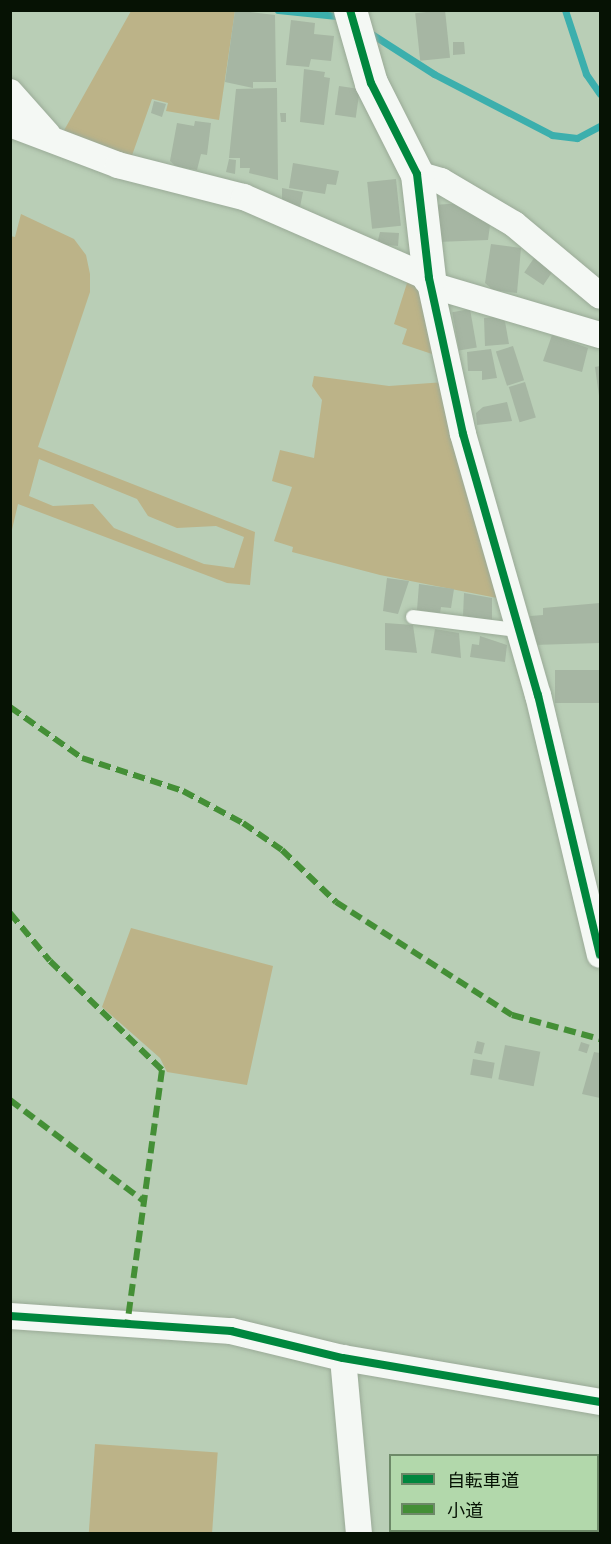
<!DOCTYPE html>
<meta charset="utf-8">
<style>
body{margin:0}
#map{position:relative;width:611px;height:1544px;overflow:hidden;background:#b9ceb6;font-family:"Golos Text","Noto Sans JP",sans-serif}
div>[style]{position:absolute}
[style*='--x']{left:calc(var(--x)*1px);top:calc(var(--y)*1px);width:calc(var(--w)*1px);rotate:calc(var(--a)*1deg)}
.green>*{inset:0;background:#bcb388;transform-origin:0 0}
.stream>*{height:7px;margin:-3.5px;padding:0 3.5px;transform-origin:3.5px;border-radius:3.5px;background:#3cafad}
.building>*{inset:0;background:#a6b6a3;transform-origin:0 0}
.roads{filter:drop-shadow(0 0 2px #9aaa97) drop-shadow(0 0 2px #9aaa97)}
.lane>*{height:14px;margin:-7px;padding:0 7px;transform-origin:7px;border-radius:7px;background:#f4f8f4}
.street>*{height:26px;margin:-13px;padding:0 13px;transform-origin:13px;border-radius:13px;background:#f4f8f4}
.secondary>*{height:33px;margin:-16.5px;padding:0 16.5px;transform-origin:16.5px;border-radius:16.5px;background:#f4f8f4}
.quiet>*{height:6px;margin-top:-3px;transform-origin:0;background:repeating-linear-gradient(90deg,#448f36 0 12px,transparent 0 18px)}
.cycleway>*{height:8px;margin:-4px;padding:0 4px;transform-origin:4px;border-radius:4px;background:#00873e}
span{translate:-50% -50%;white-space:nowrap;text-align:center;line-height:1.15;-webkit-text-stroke:4.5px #b2d8ab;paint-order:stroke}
.frame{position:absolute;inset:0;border:12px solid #061204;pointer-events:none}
.legend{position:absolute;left:389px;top:1454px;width:210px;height:78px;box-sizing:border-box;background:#b2d8ab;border:2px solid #6d8968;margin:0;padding:8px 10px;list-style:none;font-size:18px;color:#061204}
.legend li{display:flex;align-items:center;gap:12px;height:30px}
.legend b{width:30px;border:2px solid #6d8968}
</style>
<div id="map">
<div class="green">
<div style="clip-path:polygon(131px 11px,235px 11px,219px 120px,166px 111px,168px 103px,152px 99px,130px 161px,62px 134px)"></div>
<div style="clip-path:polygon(284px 11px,340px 11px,337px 17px)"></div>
<div style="clip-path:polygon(evenodd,21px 214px,74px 239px,86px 255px,90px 274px,90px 292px,38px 447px,255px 532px,250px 585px,227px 583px,18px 504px,11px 534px,10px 236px,15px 237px,21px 214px,39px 459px,137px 499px,148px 516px,177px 528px,216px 526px,244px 537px,234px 568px,204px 564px,114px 528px,93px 504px,53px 506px,29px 496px,39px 459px)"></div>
<div style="clip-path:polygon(408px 280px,418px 285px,438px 356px,402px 344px,407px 329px,394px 324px)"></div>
<div style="clip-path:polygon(314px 376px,389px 386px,445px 382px,497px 598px,380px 575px,292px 552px,293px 547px,274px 541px,292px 487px,272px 481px,280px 450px,314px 458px,322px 400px,312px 386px)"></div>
<div style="clip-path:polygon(131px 928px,273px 966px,247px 1085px,167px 1072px,160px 1058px,102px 1007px)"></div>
<div style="left:95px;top:1444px;width:123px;height:90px;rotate:4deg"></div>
<div style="clip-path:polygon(598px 1526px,600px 1533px,432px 1533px,598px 1530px)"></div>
</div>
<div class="stream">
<div style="--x:278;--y:10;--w:59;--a:5.8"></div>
<div style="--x:565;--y:10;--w:67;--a:71.8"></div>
<div style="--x:586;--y:74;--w:24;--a:55"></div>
<div style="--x:370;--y:33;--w:76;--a:32.6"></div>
<div style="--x:434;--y:74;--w:133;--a:27.3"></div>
<div style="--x:552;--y:135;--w:25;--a:7"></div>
<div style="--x:577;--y:138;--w:26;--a:-28"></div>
</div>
<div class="building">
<div style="clip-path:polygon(235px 10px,275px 15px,276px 82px,253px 82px,253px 88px,225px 82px)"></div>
<div style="left:445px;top:10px;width:48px;height:30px;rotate:84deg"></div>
<div style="clip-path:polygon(291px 20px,315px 23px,314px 34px,334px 36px,331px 61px,311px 59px,309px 67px,286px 65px)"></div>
<div style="clip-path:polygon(453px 42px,464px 42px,465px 54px,453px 55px)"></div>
<div style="clip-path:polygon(304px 69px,325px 72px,324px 77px,330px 78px,324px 125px,300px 122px)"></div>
<div style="left:339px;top:86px;width:21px;height:29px;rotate:8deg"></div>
<div style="clip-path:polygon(277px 88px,278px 180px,249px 173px,250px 168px,240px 168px,240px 158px,229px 158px,236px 89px)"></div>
<div style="clip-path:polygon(154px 101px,166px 104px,162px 117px,151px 113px)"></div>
<div style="clip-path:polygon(280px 113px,286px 113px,286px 122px,281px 122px)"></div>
<div style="clip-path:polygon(195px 121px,211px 123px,207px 155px,201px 154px,197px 170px,177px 167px,170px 161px,177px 123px,194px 126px)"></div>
<div style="clip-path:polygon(229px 159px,236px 160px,235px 174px,226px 172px)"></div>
<div style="clip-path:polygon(293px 163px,339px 171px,336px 185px,327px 184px,325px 194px,289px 188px)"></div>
<div style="left:396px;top:179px;width:47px;height:29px;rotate:84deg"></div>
<div style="clip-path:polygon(282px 188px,303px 192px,299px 212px,282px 203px)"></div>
<div style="clip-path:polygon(462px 203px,467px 212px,491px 218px,488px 240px,437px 242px,434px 205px)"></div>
<div style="clip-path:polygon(380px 232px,399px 233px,398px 246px,377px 244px)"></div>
<div style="clip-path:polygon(491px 244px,521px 248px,517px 293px,493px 290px,485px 283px)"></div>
<div style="left:536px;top:255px;width:23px;height:21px;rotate:34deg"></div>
<div style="left:470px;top:309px;width:39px;height:18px;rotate:80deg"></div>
<div style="clip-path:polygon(504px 316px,509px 344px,485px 346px,484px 318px)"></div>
<div style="clip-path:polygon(552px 335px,588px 348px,582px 372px,543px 361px)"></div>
<div style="left:513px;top:346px;width:36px;height:18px;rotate:72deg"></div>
<div style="clip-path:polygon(491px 349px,497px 378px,482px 380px,482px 371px,468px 371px,467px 352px)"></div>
<div style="clip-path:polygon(600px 366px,600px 396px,599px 396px,595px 367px)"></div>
<div style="left:525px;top:382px;width:37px;height:17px;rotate:73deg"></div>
<div style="clip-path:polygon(507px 402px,512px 421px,477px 425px,476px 413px,483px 407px)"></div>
<div style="clip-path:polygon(387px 578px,409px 581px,398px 614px,383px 611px)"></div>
<div style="clip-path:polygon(419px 584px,454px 589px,451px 608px,441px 607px,440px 613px,417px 610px)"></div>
<div style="clip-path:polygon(464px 593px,492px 598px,492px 621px,463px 616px)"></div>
<div style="clip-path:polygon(600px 603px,600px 643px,533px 645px,530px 616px,543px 615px,543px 608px)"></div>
<div style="clip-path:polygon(385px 623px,413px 625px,417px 653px,385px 650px)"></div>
<div style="clip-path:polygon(435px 629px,459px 633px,461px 658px,431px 653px)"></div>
<div style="clip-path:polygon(480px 636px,507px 645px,505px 662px,470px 657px,472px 644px,479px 645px)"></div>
<div style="left:600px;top:670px;width:33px;height:45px;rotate:90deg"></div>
<div style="left:477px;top:1041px;width:8px;height:12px;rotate:14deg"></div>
<div style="left:581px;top:1042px;width:9px;height:9px;rotate:18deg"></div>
<div style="left:505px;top:1045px;width:36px;height:35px;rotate:11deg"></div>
<div style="clip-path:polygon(594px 1052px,600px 1053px,600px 1098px,582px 1094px)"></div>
<div style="left:473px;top:1059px;width:22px;height:16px;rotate:10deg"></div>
</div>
<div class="roads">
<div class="lane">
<div style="--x:413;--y:617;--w:104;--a:7.2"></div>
</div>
<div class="street">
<div style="--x:10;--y:92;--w:57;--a:48.5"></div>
<div style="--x:10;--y:124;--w:116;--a:20.8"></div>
<div style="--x:118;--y:165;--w:130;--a:14.3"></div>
<div style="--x:244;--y:197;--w:202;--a:23.6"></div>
<div style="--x:429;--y:278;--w:160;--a:77.7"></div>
<div style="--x:463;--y:434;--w:272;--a:74"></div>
<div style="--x:538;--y:695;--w:267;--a:76.6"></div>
<div style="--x:417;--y:174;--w:25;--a:16"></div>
<div style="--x:441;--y:181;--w:85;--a:30.5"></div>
<div style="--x:514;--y:224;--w:112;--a:39.9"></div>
<div style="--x:431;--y:285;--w:176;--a:16.5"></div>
<div style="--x:10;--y:1316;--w:222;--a:3.9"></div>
<div style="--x:231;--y:1331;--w:115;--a:13.6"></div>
<div style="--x:343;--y:1358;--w:261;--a:9.7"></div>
<div style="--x:343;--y:1358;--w:177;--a:84.8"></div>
</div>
<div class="secondary">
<div style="--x:350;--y:10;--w:76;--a:74"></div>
<div style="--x:371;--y:83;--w:102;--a:63.2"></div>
<div style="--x:417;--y:174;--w:105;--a:83.4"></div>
</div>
</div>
<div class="quiet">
<div style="--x:10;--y:707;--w:88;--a:35.3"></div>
<div style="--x:82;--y:758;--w:106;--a:18.1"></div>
<div style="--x:183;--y:791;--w:68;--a:28.1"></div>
<div style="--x:243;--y:823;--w:47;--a:34.7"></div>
<div style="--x:282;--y:850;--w:75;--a:43.9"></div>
<div style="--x:336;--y:902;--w:209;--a:32.7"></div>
<div style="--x:512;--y:1015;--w:91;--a:15.3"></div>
<div style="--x:10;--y:913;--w:62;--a:50.2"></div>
<div style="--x:50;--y:961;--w:156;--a:44.2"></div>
<div style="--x:162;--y:1070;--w:259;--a:97.8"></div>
<div style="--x:10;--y:1100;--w:169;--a:37.1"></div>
</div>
<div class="cycleway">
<div style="--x:350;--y:10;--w:76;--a:74"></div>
<div style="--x:371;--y:83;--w:102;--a:63.2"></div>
<div style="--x:417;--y:174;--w:105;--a:83.4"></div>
<div style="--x:429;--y:278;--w:160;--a:77.7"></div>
<div style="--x:463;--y:434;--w:272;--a:74"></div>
<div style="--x:538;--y:695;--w:267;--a:76.6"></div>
<div style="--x:10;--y:1316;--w:222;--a:3.9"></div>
<div style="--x:231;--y:1331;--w:115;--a:13.6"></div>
<div style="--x:343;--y:1358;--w:261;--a:9.7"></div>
</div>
<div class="frame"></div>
<ul class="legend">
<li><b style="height:8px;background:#00873e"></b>自転車道</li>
<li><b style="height:8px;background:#448f36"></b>小道</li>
</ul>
</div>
